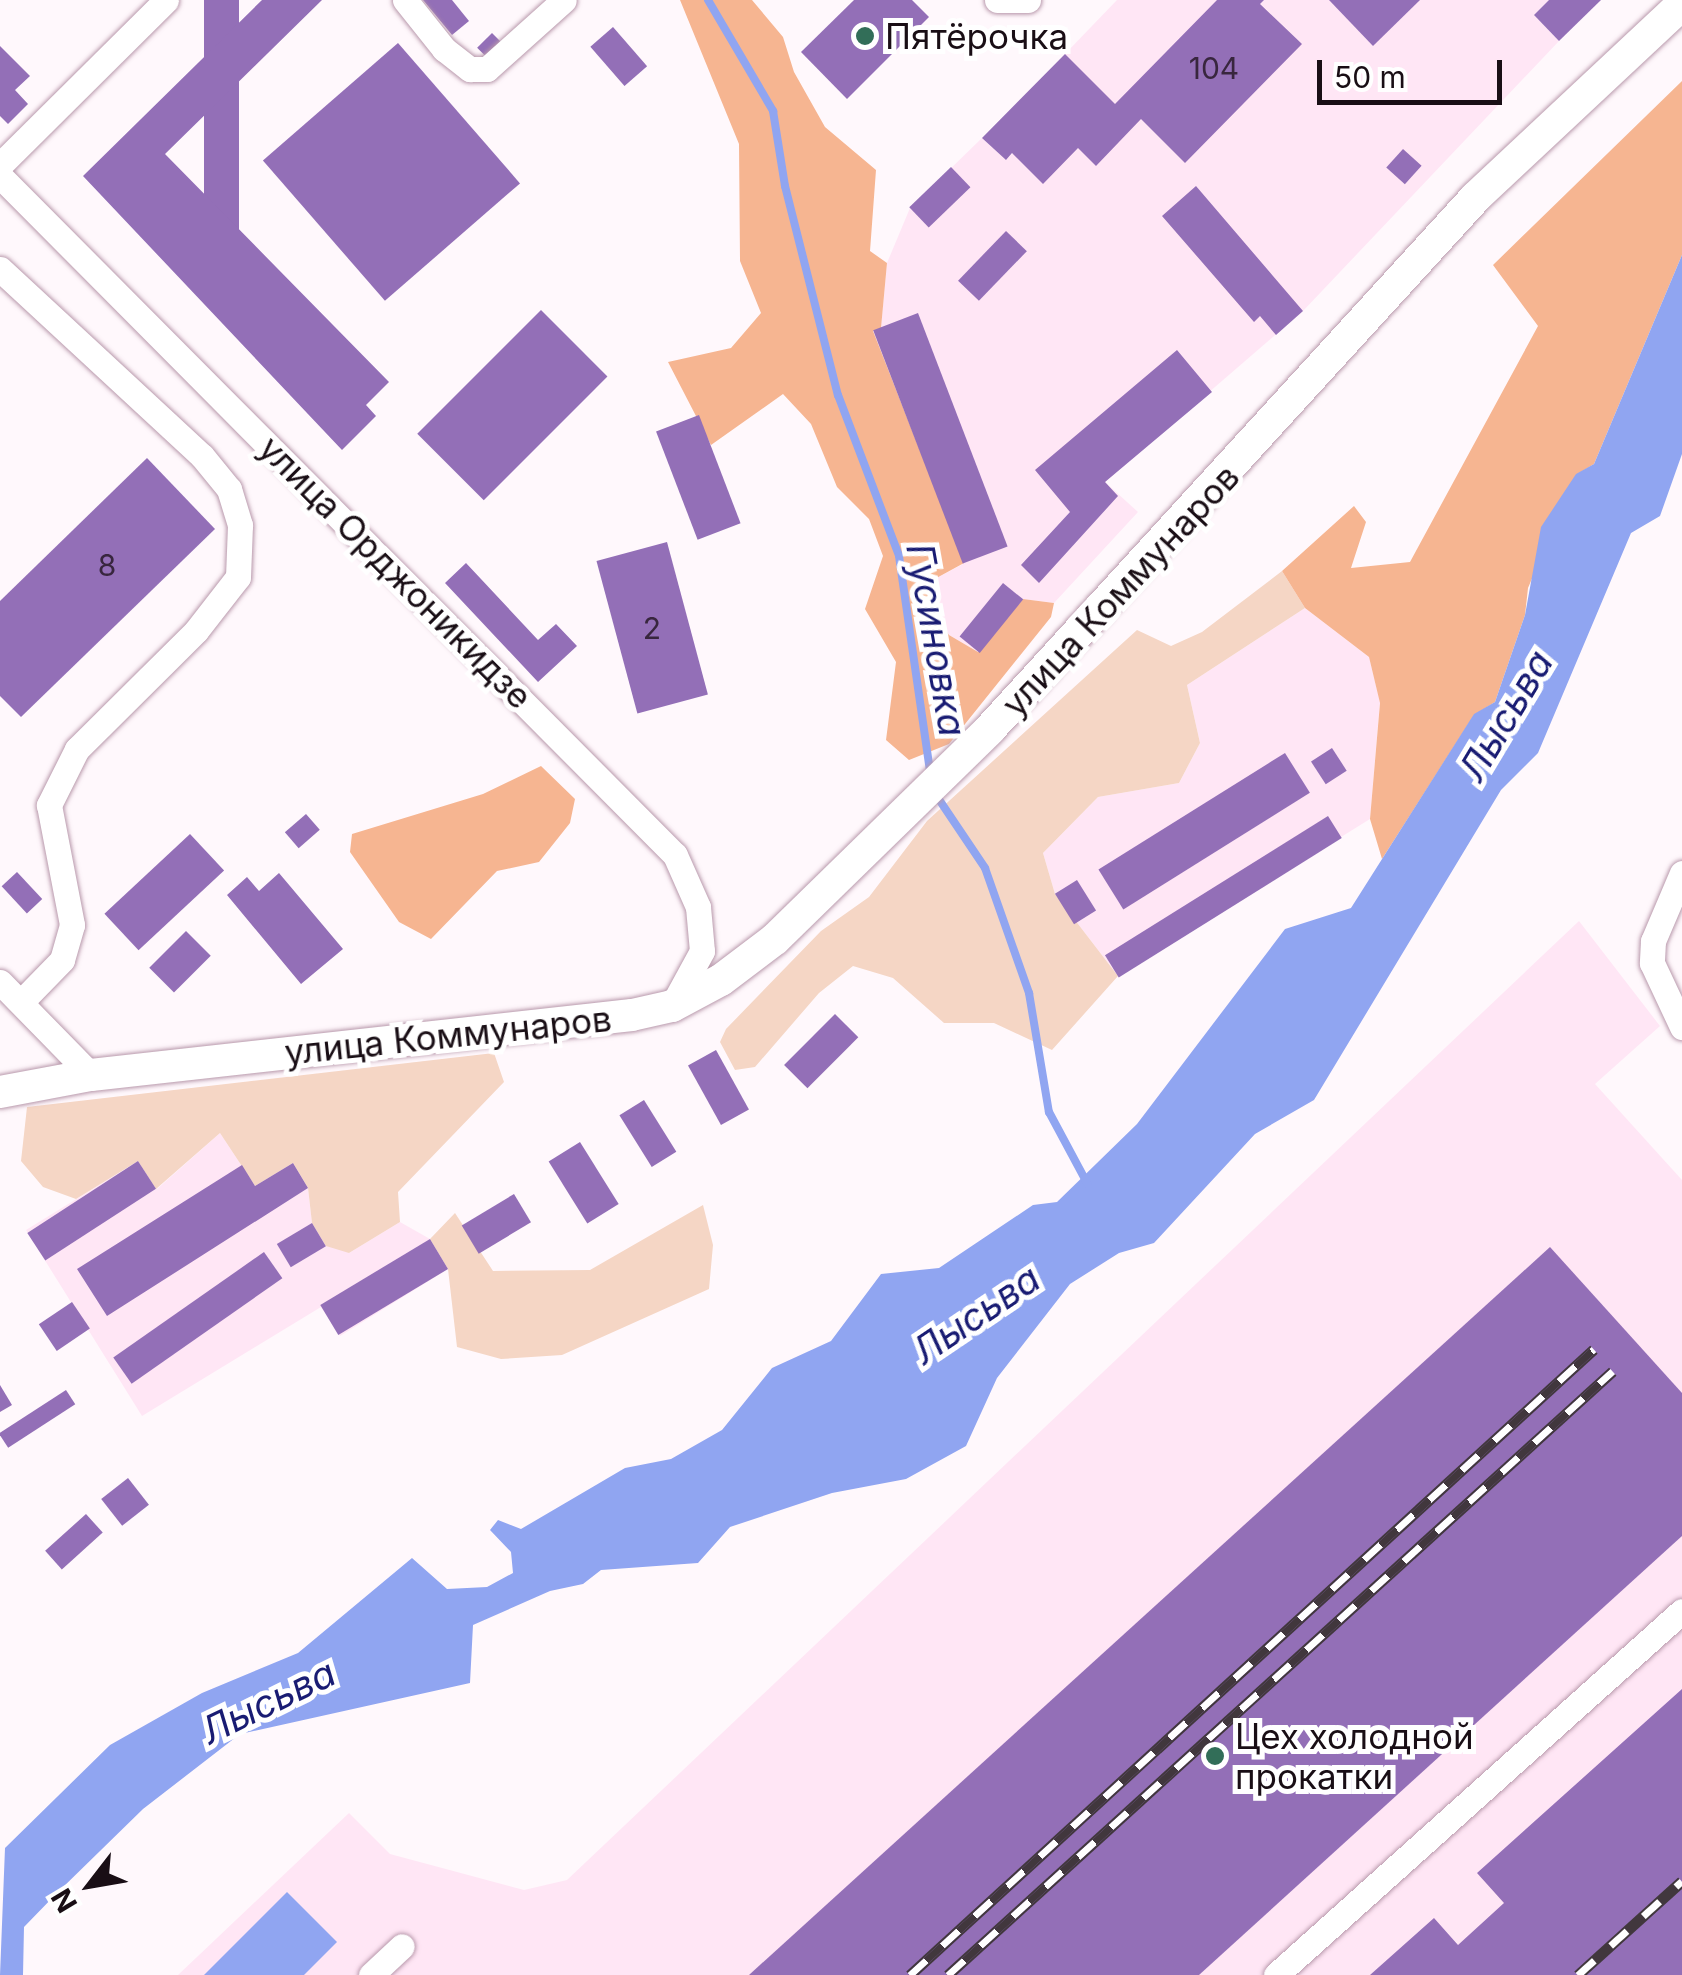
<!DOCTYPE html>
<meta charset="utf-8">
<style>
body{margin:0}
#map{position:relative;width:1682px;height:1975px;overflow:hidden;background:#fff8fc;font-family:Inter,sans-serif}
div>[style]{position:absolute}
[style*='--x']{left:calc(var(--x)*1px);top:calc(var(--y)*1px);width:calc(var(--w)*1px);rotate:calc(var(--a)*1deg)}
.built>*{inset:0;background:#ffe6f5}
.green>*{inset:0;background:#f5d6c5}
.forest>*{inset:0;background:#f6b591}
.water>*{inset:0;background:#90a5f1}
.stream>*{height:8px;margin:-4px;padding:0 4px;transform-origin:4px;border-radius:4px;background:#90a5f1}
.building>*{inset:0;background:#936fb7;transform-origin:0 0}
.roads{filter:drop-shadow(0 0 2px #b999ac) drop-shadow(0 0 2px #b999ac)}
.minor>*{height:25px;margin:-12.5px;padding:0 12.5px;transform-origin:12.5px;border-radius:12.5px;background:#fff}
.major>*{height:32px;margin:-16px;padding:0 16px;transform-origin:16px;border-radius:16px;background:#fff}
.rail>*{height:11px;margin-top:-5.5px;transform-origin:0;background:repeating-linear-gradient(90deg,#fff 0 22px,#41373d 0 44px);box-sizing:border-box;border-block:2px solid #41373d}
.dots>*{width:28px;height:28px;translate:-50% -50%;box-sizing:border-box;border:5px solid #fff;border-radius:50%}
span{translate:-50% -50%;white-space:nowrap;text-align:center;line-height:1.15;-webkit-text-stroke:10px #fff;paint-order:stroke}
.number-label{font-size:30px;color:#38263e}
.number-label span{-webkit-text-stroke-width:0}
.poi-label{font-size:35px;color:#190e15}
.left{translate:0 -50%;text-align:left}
.street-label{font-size:35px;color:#190e15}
.water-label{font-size:38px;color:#191c73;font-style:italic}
.north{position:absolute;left:40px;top:1835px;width:100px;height:100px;-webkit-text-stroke:8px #fff;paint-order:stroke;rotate:239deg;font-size:28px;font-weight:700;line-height:40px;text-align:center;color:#190e15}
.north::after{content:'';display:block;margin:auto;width:35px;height:45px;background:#190e15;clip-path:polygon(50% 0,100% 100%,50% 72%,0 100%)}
.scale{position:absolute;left:1317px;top:60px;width:185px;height:45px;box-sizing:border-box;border:5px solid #190e15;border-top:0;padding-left:12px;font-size:30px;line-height:35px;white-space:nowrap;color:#190e15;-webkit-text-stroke:8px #fff;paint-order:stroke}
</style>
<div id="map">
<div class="built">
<div style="clip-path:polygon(1117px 0,1549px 0,1534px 15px,1559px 41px,1303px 311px,1105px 482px,1138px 512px,1054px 603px,1023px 599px,978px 652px,949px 635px,935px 615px,931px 581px,963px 564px,873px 331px,881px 327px,887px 263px,910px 208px,982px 138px,1006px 160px,1087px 77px,1065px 54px)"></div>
<div style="clip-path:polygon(1305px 608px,1369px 657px,1380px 702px,1370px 819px,1118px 976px,1055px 894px,1043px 853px,1098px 797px,1179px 783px,1200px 743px,1187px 685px)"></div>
<div style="clip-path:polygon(1579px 921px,1660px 1026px,1595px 1084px,1682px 1180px,1682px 1975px,178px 1975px,349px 1813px,390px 1854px,524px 1890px,567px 1880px)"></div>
<div style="clip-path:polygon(220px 1133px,255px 1186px,293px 1163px,308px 1188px,312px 1223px,349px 1253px,400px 1222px,430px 1239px,448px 1269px,340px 1336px,321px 1307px,142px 1416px,26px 1230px,138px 1161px,157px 1189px)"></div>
</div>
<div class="green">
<div style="clip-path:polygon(1282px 571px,1305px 608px,1187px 685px,1200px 743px,1179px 783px,1098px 797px,1043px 853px,1055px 894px,1118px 976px,1052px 1050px,994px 1023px,944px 1023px,893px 978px,853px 966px,819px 993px,755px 1067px,735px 1070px,720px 1042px,726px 1029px,821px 931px,869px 897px,927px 821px,1137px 630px,1171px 646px,1202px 632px)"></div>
<div style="clip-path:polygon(494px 1053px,504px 1082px,398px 1192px,400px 1222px,349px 1253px,326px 1246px,312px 1223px,308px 1188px,293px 1163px,255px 1186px,220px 1133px,156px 1189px,138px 1161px,76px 1199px,43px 1187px,21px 1161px,27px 1107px)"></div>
<div style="clip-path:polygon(703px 1205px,713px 1245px,709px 1289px,562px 1355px,501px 1359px,457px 1347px,448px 1269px,430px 1239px,455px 1213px,493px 1271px,590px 1270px)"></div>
</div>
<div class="forest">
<div style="clip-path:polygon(680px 0,752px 0,783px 37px,794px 72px,825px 127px,876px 170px,870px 251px,887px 263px,881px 328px,873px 331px,964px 563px,931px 581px,935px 615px,949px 635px,978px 652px,1023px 599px,1054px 603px,1051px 617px,949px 744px,909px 760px,886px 740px,896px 662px,865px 609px,883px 556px,869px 519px,837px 487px,811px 424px,783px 394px,711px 445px,668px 362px,731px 348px,761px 313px,740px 261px,739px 144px)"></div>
<div style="clip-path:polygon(1682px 81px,1682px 255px,1594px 464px,1576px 475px,1528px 588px,1525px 615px,1495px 702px,1474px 715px,1382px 859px,1370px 819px,1380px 703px,1369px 657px,1305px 608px,1282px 571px,1354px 506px,1366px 522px,1351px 568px,1410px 562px,1538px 326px,1493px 265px)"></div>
<div style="clip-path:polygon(541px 766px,575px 799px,570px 823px,539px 862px,497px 871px,431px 939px,399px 922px,350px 852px,352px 834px,483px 794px)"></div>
</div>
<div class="water">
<div style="clip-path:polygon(1682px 255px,1682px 454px,1660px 516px,1631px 533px,1538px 753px,1501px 790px,1314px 1100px,1255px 1134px,1154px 1243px,1119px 1253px,1070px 1284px,997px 1378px,966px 1446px,906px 1479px,832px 1493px,730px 1527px,698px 1563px,601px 1570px,583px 1584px,550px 1591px,473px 1625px,470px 1683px,240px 1734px,143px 1809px,57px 1893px,24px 1927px,23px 1975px,0 1975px,5px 1848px,110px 1745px,202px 1693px,298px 1653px,412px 1558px,447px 1589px,487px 1587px,513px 1573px,511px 1552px,490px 1530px,498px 1520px,521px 1529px,625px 1468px,671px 1459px,722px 1430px,772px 1368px,831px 1341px,881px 1274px,939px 1268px,1033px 1205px,1057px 1202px,1137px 1124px,1285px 929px,1351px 908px,1474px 714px,1495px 702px,1525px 615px,1541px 527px,1576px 474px,1594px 464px)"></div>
<div style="clip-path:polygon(287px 1892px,337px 1942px,304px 1975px,204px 1975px)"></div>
</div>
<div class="stream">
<div style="--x:708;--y:0;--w:129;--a:59.6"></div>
<div style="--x:773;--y:111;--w:76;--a:80.9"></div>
<div style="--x:785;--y:186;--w:216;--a:75.8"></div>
<div style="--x:838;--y:395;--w:172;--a:69.2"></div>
<div style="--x:899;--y:556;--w:218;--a:81.8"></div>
<div style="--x:936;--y:795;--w:88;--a:56.1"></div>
<div style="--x:985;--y:868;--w:133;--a:70.6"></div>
<div style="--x:1029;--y:993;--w:121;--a:80.5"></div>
<div style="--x:1049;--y:1112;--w:81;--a:61.8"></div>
</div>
<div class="building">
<div style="left:204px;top:0;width:35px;height:247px"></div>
<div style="clip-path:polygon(262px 0,322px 0,165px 154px,389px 382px,366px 405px,376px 416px,342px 450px,83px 176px)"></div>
<div style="clip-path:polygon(423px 0,452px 0,469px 21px,452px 35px)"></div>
<div style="clip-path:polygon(854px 0,912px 0,929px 17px,847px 99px,801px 52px)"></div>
<div style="clip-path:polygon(1217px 0,1264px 0,1260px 4px,1302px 44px,1185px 163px,1141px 119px,1096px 166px,1078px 148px,1043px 184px,1012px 153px,1006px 160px,982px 138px,1065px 54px,1115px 104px)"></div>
<div style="clip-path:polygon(1329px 0,1420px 0,1373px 46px)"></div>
<div style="clip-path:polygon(1549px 0,1601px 0,1559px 41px,1534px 15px)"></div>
<div style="left:613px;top:27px;width:52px;height:30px;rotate:49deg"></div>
<div style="left:492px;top:33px;width:17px;height:21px;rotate:45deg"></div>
<div style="left:398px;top:43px;width:186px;height:179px;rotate:49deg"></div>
<div style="clip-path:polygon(0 46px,30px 76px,15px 90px,28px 104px,8px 124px,0 116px)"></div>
<div style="left:1403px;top:149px;width:25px;height:25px;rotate:42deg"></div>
<div style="left:951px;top:167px;width:28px;height:58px;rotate:46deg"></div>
<div style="clip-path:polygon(1196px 186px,1303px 311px,1276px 335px,1260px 316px,1254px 322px,1162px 216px)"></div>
<div style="left:1006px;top:231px;width:29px;height:69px;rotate:44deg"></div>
<div style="left:541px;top:310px;width:94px;height:175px;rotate:45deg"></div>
<div style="left:918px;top:313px;width:250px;height:48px;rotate:69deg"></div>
<div style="clip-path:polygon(1177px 350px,1212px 392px,1105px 482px,1118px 496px,1039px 583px,1021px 565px,1070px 512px,1035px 470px)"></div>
<div style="left:699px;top:415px;width:116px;height:46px;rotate:69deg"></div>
<div style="clip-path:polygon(147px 458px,215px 529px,21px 717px,0 696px,0 601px)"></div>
<div style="left:667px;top:542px;width:158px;height:73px;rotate:75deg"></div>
<div style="clip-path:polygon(466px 563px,538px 640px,556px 624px,577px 646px,538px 682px,445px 583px)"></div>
<div style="left:1003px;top:583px;width:26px;height:69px;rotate:39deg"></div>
<div style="left:1332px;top:748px;width:27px;height:25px;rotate:57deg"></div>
<div style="left:1285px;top:753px;width:47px;height:220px;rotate:58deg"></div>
<div style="left:306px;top:814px;width:21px;height:28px;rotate:49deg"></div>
<div style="left:1328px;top:816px;width:26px;height:263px;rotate:58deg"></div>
<div style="left:190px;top:834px;width:50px;height:117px;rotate:47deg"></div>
<div style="left:17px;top:872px;width:37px;height:21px;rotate:47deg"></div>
<div style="clip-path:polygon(279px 873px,343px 949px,301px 984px,227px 895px,247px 877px,259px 891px)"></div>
<div style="left:1077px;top:880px;width:36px;height:26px;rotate:58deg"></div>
<div style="left:186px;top:931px;width:35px;height:52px;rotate:45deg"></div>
<div style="left:835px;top:1014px;width:33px;height:72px;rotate:45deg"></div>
<div style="left:716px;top:1050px;width:68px;height:32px;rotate:61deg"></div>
<div style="left:644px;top:1100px;width:61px;height:29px;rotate:58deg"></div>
<div style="left:580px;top:1142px;width:73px;height:37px;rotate:58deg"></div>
<div style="left:138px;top:1161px;width:33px;height:132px;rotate:57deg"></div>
<div style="clip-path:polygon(293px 1163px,308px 1188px,107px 1316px,77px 1269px,242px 1165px,255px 1186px)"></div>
<div style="left:514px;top:1194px;width:33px;height:61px;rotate:59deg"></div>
<div style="left:312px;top:1223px;width:27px;height:41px;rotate:59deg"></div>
<div style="left:430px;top:1239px;width:35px;height:128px;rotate:59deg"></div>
<div style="clip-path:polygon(1550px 1247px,1682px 1393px,1682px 1536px,1199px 1975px,749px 1975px)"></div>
<div style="left:264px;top:1252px;width:32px;height:184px;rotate:55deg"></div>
<div style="left:72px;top:1302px;width:32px;height:40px;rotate:56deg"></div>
<div style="clip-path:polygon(0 1385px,12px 1405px,0 1412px)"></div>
<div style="left:66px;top:1390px;width:17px;height:80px;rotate:57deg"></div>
<div style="left:128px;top:1478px;width:34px;height:34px;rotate:52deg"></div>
<div style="left:86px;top:1514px;width:25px;height:55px;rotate:48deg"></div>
<div style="clip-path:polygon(1682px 1689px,1682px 1975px,1370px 1975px,1434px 1918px,1458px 1945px,1504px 1903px,1477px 1873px)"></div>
</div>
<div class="roads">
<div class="minor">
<div style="--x:405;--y:0;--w:63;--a:51.5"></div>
<div style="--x:444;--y:49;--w:33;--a:38"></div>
<div style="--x:470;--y:69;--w:17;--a:0"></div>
<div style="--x:487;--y:69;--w:103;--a:-41.9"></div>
<div style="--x:997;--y:0;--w:31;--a:0"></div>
<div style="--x:0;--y:165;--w:234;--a:-44.8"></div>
<div style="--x:0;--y:176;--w:957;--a:45.17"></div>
<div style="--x:675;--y:855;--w:57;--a:66.1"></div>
<div style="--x:698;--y:907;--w:44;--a:84.8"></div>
<div style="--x:702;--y:951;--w:63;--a:118.6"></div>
<div style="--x:0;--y:269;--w:275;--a:42.8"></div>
<div style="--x:202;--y:456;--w:43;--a:50.7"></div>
<div style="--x:229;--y:489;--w:38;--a:73"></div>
<div style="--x:240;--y:525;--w:52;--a:92.2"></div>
<div style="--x:238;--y:577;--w:68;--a:127.9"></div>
<div style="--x:196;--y:631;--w:168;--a:135.2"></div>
<div style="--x:77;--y:749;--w:63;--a:116.6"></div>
<div style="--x:49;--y:805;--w:122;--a:79.1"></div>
<div style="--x:72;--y:925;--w:36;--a:106"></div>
<div style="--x:62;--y:960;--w:59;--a:134.3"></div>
<div style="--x:1682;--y:873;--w:74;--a:113.1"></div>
<div style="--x:1653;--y:941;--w:22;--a:93"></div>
<div style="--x:1652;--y:963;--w:71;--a:64.9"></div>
<div style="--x:0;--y:982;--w:130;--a:45.6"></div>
<div style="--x:371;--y:1975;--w:42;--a:-43.1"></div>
<div style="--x:1276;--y:1975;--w:545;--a:-41.88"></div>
</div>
<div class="major">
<div style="--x:0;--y:1092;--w:93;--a:-10.6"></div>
<div style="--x:91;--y:1075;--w:544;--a:-6.33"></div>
<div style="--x:632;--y:1015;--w:41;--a:-12.7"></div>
<div style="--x:672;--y:1006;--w:55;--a:-28"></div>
<div style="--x:721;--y:980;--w:68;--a:-37.2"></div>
<div style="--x:775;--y:939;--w:299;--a:-44.3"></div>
<div style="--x:989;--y:730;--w:722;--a:-47.58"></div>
<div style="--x:1476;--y:197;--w:282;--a:-43.1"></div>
</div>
</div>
<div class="rail">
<div style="--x:910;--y:1975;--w:927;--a:-42.46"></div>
<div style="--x:948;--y:1975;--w:898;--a:-42.25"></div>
<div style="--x:1578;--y:1975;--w:140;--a:-42.1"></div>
</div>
<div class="dots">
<div style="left:865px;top:36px;background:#326e58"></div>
<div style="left:1215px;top:1756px;background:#326e58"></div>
</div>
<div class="number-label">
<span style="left:1214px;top:68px">104</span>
<span style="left:107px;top:565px">8</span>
<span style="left:652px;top:628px">2</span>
</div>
<div class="poi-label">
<span class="left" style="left:885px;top:36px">Пятёрочка</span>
<span class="left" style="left:1235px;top:1756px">Цех холодной<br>прокатки</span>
</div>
<div class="street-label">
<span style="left:396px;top:572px;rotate:45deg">улица Орджоникидзе</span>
<span style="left:1120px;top:590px;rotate:-47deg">улица Коммунаров</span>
<span style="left:448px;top:1035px;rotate:-6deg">улица Коммунаров</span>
</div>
<div class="water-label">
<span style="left:936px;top:640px;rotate:80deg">Гусиновка</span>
<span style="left:1506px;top:716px;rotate:-59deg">Лысьва</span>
<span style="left:976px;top:1315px;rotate:-34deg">Лысьва</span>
<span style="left:268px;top:1702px;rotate:-26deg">Лысьва</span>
</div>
<div class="north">N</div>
<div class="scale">50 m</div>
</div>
